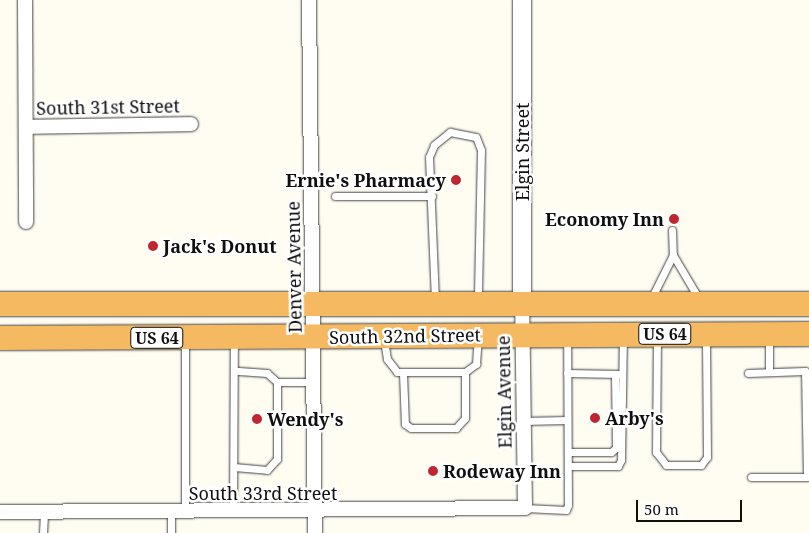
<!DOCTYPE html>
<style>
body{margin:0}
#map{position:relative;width:809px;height:533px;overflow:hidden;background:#fffcf1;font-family:"Noto Serif",serif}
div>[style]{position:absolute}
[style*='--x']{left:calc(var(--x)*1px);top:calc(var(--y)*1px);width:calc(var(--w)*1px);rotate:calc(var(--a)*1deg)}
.roads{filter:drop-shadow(0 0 1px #424242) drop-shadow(0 0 1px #424242)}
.service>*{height:7px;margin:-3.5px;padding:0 3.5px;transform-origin:3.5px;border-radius:3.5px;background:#fff}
.minor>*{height:14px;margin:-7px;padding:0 7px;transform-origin:7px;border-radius:7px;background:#fff}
.tertiary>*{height:18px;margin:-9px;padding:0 9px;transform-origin:9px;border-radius:9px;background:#fff}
.trunk>*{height:24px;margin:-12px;padding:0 12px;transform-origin:12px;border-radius:12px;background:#f5b962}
.dots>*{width:14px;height:14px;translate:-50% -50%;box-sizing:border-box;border:2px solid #fff;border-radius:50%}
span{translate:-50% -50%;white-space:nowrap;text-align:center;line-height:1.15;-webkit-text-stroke:5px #fff;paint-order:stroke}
.shield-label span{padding:1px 4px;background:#fff;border:1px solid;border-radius:4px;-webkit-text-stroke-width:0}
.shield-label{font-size:16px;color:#0f0f0f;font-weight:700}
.street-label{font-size:18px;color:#0f0f0f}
.poi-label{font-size:18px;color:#0f0f0f;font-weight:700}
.right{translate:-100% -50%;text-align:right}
.left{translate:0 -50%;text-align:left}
.scale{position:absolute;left:636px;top:500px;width:106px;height:22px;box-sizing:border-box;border:2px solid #0f0f0f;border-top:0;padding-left:6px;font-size:15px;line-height:18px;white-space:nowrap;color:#0f0f0f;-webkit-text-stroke:4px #fff;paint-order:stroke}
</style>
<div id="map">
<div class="roads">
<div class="service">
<div style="--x:335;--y:196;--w:97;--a:0"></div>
<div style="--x:672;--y:230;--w:25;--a:88"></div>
<div style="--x:673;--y:255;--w:51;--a:59.4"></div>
<div style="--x:651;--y:299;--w:49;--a:-63.4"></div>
<div style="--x:435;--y:300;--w:143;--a:-92.4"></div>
<div style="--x:429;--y:157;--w:13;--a:-67"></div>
<div style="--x:434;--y:145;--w:21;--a:-39"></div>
<div style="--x:450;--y:132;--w:26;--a:11"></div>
<div style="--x:476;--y:137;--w:14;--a:69"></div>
<div style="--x:481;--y:150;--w:149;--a:91.2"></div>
<div style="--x:657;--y:337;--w:115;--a:90.5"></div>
<div style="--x:656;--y:452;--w:16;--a:52"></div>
<div style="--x:666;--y:465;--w:35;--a:0"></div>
<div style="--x:701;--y:465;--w:10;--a:-53"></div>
<div style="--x:707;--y:457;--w:118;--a:-90.5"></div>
<div style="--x:384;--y:340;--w:19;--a:81"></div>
<div style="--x:387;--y:359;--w:16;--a:52"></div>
<div style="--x:397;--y:372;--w:68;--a:0"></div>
<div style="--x:465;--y:372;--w:14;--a:-36"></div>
<div style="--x:476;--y:364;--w:26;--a:-86"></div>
<div style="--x:185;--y:341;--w:171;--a:90"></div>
<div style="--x:769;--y:372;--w:35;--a:-90"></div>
<div style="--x:403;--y:373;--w:51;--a:87.8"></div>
<div style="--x:405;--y:424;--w:7;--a:34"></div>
<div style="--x:411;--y:428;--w:45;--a:0"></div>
<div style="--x:456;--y:428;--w:13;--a:-48"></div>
<div style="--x:465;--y:418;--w:46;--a:-90"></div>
<div style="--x:567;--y:373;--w:52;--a:1.1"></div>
<div style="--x:748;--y:373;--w:57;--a:-2"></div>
<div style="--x:805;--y:371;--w:106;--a:88.9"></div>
<div style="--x:807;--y:477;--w:56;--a:180"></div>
<div style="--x:277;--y:382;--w:36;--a:0"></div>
<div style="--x:523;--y:421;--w:44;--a:-1.3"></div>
<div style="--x:568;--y:452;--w:43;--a:0"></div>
<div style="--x:611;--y:452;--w:6;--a:-39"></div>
<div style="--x:616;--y:448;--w:74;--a:-90.8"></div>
<div style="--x:568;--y:466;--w:50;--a:0"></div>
<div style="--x:618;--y:466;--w:7;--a:-63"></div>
<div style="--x:621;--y:460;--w:121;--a:-89.1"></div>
<div style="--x:234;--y:467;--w:33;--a:5"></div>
<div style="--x:267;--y:470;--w:15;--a:-48"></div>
<div style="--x:277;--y:459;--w:77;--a:-90"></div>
<div style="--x:277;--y:382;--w:13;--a:-138"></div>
<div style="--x:267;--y:373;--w:32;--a:-176"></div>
<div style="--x:525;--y:508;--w:41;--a:2.8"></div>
<div style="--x:566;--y:510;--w:5;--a:-68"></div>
<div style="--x:568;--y:505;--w:166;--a:-90.3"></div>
<div style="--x:171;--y:512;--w:21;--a:90"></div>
<div style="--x:233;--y:512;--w:171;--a:-89.7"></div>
<div style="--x:43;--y:533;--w:21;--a:-87"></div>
</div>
<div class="minor">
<div style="--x:25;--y:0;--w:222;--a:89.7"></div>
<div style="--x:309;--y:0;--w:533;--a:89.36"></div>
<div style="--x:26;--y:127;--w:165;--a:-1"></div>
<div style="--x:0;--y:512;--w:525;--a:-0.44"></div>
<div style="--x:525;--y:508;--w:203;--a:-90.8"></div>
</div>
<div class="tertiary">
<div style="--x:522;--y:0;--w:305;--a:90"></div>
</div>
<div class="trunk">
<div style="--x:0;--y:304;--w:809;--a:0"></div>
<div style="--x:0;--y:338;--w:809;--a:-0.28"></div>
</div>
</div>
<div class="dots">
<div style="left:456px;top:180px;background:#bf2730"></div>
<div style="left:674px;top:219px;background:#bf2730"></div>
<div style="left:153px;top:246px;background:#bf2730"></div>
<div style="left:595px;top:418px;background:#bf2730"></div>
<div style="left:257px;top:419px;background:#bf2730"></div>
<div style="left:433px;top:471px;background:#bf2730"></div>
</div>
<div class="shield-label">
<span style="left:665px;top:334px">US 64</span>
<span style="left:157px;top:338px">US 64</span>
</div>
<div class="street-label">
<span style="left:108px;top:107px;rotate:-1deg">South 31st Street</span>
<span style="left:522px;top:152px;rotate:-90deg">Elgin Street</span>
<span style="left:294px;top:267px;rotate:-91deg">Denver Avenue</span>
<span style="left:405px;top:336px;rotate:-1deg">South 32nd Street</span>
<span style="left:504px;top:392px;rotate:-91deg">Elgin Avenue</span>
<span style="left:263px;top:493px">South 33rd Street</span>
</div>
<div class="poi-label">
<span class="right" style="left:446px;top:180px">Ernie's Pharmacy</span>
<span class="right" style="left:664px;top:219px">Economy Inn</span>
<span class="left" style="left:163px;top:246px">Jack's Donut</span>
<span class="left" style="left:605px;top:418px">Arby's</span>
<span class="left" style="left:267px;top:419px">Wendy's</span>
<span class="left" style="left:443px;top:471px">Rodeway Inn</span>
</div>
<div class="scale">50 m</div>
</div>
